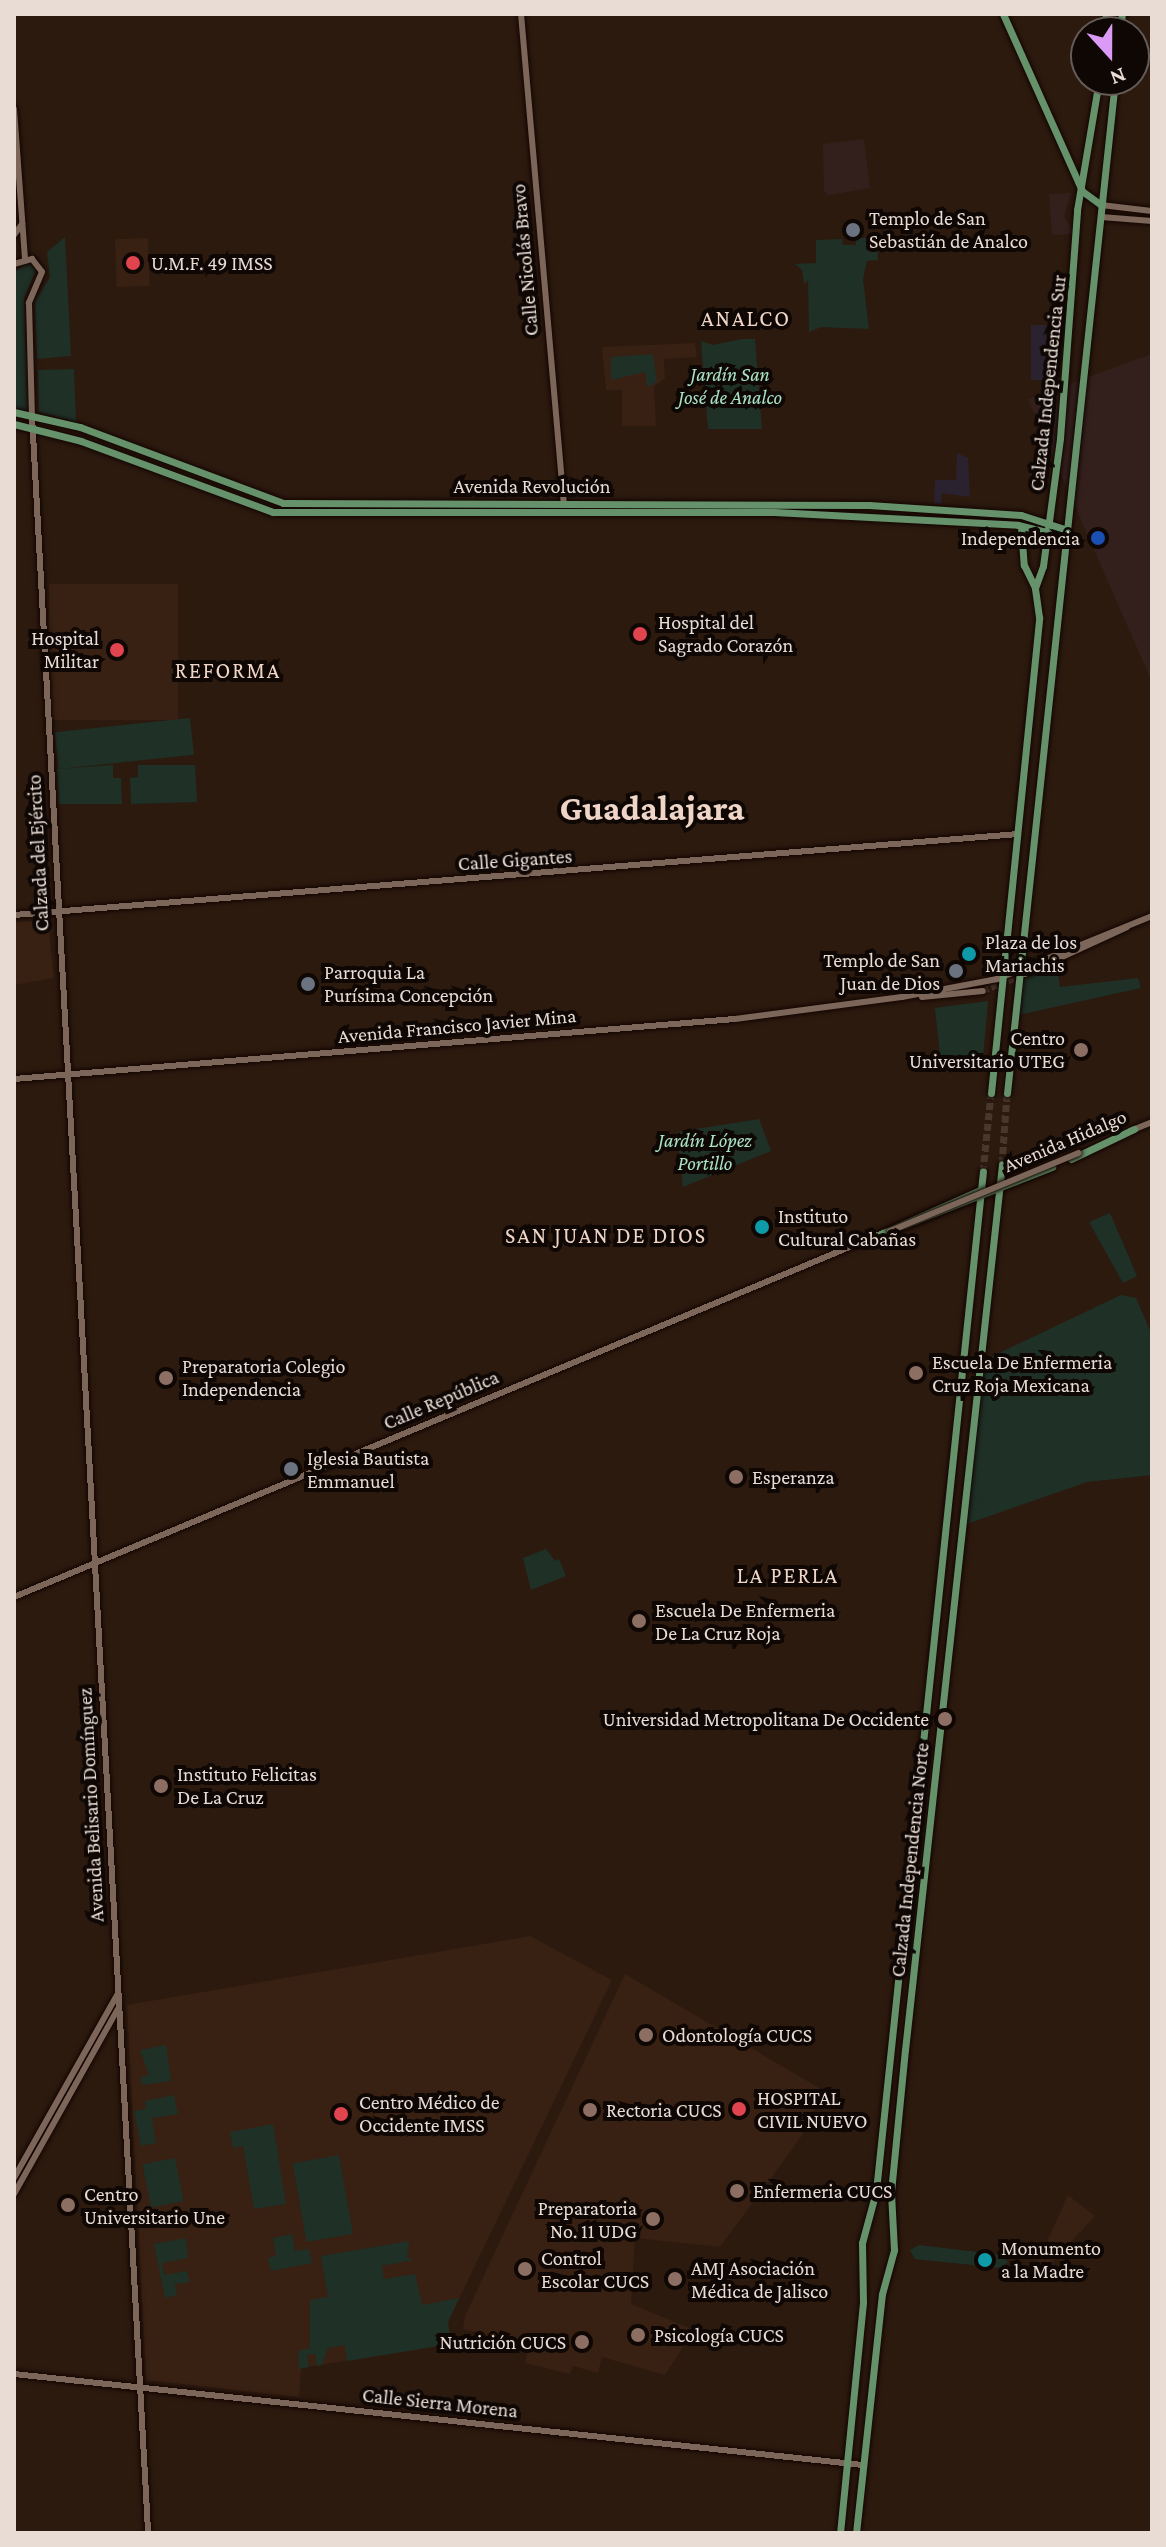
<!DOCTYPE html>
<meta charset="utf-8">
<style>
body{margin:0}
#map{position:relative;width:1166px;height:2547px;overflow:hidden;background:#2c1a0f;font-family:"Crimson Pro",serif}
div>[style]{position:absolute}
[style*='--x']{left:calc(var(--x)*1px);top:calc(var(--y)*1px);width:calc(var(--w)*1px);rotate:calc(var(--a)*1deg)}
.commercial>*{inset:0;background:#33201d}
.industrial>*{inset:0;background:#2b2230;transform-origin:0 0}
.built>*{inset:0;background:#382012;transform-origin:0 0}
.green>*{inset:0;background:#1f3027;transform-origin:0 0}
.secondary-tunnel>*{height:6px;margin-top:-3px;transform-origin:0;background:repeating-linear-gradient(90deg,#48372d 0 6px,transparent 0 9px)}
.primary-tunnel>*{height:7px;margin-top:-3.5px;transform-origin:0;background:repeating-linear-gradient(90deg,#48372d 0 7px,transparent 0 10.5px)}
.roads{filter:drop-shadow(0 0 2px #130500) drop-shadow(0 0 2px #130500)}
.secondary>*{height:6px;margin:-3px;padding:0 3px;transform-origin:3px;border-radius:3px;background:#7c665a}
.primary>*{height:7px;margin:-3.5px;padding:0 3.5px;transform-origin:3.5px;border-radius:3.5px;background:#65926a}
.bridges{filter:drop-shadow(0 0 2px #130500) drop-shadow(0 0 2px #130500)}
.secondary-bridge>*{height:6px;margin:-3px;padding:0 3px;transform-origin:3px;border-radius:3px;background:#7c665a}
.dots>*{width:22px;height:22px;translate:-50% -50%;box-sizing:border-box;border:4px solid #0e0704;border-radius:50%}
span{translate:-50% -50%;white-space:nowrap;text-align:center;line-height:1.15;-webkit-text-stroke:8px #0e0704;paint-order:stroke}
.poi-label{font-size:20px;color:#e8dcd4}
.left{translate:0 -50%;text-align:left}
.right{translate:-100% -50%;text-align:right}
.street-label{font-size:20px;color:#e8dcd4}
.park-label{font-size:20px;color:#a9e3c3;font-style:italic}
.neighbourhood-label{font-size:22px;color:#efd5c7;letter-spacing:2px}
.town-label{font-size:36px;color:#efd5c7;font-weight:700}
.frame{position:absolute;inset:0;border:16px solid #e8dcd4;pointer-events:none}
.north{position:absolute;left:1070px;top:16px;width:80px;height:80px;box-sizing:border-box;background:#0e0704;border:2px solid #655c57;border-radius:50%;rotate:159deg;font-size:22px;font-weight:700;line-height:32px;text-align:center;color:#e8dcd4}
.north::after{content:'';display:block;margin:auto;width:28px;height:36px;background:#da9af6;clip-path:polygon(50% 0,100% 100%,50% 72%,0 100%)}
</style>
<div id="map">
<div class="commercial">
<div style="clip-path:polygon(864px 139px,870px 188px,829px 195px,824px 191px,823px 144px)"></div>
<div style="clip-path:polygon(1071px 193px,1064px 216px,1075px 234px,1052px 235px,1049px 194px)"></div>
<div style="clip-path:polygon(1152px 354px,1152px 682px,1028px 399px)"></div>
</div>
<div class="industrial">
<div style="left:1031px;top:325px;width:21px;height:55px"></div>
<div style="clip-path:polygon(957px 453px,968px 458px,970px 497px,942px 493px,941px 504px,934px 503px,935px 480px,956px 480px)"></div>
</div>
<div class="built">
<div style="left:148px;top:238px;width:48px;height:33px;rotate:88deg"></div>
<div style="clip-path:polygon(695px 343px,697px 357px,664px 359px,665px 378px,654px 387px,656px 426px,622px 426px,622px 390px,606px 390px,602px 347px)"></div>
<div style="left:49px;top:584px;width:129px;height:136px"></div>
<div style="clip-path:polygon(48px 920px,54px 978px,14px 985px,14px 922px)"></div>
<div style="clip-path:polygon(530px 1936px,612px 1980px,448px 2322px,451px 2344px,301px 2368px,299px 2397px,146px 2380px,127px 2005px)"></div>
<div style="clip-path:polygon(625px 1974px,821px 2089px,807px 2129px,720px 2247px,635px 2238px,631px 2304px,694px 2330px,665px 2375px,602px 2357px,598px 2373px,573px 2366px,570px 2374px,525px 2363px,529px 2344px,463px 2329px,465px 2316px)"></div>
<div style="clip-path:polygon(1068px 2195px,1095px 2216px,1046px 2269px,1040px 2270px,1037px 2264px)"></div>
</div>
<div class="green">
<div style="clip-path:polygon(65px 237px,71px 356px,37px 359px,35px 302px,50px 277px,47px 252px)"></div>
<div style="clip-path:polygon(856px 238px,877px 238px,878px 260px,867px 261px,863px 279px,869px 329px,821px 327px,809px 332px,808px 280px,804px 284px,802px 270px,795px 264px,816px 263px,816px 240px,842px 239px,843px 245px,856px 245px)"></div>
<div style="clip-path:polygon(29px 263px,36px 270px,24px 298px,28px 411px,14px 408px,14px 272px)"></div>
<div style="clip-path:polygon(742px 339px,755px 339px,762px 429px,708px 429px,701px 341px,713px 345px)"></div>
<div style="clip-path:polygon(653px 354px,657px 381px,651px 386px,647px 386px,645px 372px,611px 380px,611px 357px)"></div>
<div style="clip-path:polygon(74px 369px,76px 422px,39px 412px,38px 370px)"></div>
<div style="left:190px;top:718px;width:37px;height:136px;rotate:84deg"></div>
<div style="clip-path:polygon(113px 765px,113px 778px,121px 778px,122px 804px,59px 804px,57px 769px)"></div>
<div style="clip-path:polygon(138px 765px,195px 765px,197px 802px,131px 804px,130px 778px,138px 777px)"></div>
<div style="clip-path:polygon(1057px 967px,1060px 987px,1138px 978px,1141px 988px,1018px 1015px,1021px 979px)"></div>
<div style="clip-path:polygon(988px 1001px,983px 1057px,942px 1073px,935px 1008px)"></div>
<div style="clip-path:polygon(759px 1119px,771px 1151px,683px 1187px,677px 1132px)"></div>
<div style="clip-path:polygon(1110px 1213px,1137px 1276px,1123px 1283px,1089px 1222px)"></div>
<div style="clip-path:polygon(1121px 1295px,1136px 1298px,1152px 1335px,1152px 1475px,1087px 1482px,964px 1525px,980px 1362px)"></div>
<div style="clip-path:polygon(546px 1549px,555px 1561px,559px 1559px,566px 1576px,531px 1590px,523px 1558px)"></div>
<div style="clip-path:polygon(166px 2045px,171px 2081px,142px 2085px,141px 2077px,149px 2075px,140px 2050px)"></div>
<div style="clip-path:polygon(174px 2095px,178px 2114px,152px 2118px,156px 2143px,141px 2146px,134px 2111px,146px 2109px,145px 2101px)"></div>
<div style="clip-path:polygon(273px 2124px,286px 2204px,254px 2209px,243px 2146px,233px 2148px,230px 2132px)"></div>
<div style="left:339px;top:2155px;width:80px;height:47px;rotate:80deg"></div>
<div style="left:175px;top:2158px;width:44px;height:33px;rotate:79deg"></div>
<div style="clip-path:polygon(292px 2234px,295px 2251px,309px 2249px,312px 2263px,271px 2271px,268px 2258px,276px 2256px,273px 2238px)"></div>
<div style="clip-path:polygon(186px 2238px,188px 2258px,162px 2263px,164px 2275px,187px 2271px,190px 2282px,175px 2284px,177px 2295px,165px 2298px,154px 2244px)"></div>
<div style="clip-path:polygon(409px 2241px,407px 2257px,413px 2260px,382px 2266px,384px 2279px,415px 2274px,422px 2305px,459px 2298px,448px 2322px,451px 2344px,347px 2361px,345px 2345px,328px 2348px,322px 2365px,317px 2366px,315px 2354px,307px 2355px,309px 2367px,299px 2369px,298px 2351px,310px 2348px,310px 2300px,328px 2297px,321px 2256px)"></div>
<div style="clip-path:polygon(919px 2245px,1002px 2255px,1008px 2262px,1001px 2268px,915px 2259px,910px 2250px)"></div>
</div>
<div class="secondary-tunnel">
<div style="--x:983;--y:991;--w:41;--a:-21.5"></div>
</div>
<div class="primary-tunnel">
<div style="--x:1002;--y:1164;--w:71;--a:-86"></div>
<div style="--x:983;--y:1172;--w:79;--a:-84.2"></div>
</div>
<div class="roads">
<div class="secondary">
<div style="--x:521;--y:14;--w:490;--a:85"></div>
<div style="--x:14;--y:109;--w:150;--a:85.8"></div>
<div style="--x:1101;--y:205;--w:51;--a:6.7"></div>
<div style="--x:1101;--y:217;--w:51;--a:4.5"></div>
<div style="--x:14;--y:235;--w:14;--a:-54"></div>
<div style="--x:14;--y:264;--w:19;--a:-16"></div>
<div style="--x:32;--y:259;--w:16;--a:52"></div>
<div style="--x:42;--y:272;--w:34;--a:113"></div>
<div style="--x:29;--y:303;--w:113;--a:88.5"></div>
<div style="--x:32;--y:416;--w:2120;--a:86.86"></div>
<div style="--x:14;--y:915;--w:1007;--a:-4.61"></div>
<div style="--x:1025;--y:974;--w:112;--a:-24.7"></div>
<div style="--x:922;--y:997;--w:61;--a:-5.6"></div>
<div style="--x:14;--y:1079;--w:723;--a:-4.76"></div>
<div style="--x:735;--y:1019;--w:168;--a:-7.5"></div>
<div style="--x:902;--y:997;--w:97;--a:-10.7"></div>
<div style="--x:997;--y:979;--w:167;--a:-22.1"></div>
<div style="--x:1130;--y:1131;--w:24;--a:-22"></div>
<div style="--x:14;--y:1597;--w:942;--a:-22.73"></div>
<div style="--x:14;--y:2178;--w:210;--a:-60.6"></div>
<div style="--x:14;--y:2194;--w:212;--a:-60.7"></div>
<div style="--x:14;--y:2374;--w:854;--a:6.12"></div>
</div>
<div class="primary">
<div style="--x:1003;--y:14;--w:194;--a:65.9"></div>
<div style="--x:1082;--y:191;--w:24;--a:36"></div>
<div style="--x:1105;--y:32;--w:18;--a:-87"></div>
<div style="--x:1120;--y:32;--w:18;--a:-84"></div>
<div style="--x:14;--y:412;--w:68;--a:12.8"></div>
<div style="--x:80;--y:427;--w:217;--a:20.5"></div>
<div style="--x:283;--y:503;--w:586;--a:0.2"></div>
<div style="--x:869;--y:505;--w:152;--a:3.8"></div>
<div style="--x:1021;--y:515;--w:45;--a:18"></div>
<div style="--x:14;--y:424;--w:69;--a:14.2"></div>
<div style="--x:81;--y:441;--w:205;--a:20.3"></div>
<div style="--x:273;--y:512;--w:501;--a:0"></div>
<div style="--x:774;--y:512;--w:244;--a:3"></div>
<div style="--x:1018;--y:525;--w:46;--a:13.7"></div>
<div style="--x:1021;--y:526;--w:39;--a:86"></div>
<div style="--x:1024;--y:565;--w:25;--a:64"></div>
<div style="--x:991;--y:1093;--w:478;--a:-84.2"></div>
<div style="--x:1039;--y:617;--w:29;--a:-98"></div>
<div style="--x:1035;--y:588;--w:23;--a:-70"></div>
<div style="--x:1043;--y:566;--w:129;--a:-82.4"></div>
<div style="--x:1060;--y:438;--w:229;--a:-85.7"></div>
<div style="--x:1077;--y:210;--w:132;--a:-80.4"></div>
<div style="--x:1007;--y:1093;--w:1019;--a:-83.91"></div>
<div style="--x:1071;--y:1159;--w:70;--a:-25.5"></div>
<div style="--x:881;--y:1234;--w:184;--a:-21.4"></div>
<div style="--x:881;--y:1234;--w:111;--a:-24"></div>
<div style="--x:840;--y:2533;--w:232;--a:-84.3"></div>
<div style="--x:863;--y:2302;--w:59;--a:-91"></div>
<div style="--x:862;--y:2243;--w:54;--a:-74.9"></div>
<div style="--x:876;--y:2191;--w:1025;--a:-84.01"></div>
<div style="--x:856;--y:2533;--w:240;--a:-83.8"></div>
<div style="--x:882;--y:2294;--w:46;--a:-74.7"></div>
<div style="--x:894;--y:2250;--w:58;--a:-93"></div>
<div style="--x:891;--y:2192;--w:143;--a:-84.4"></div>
<div style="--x:905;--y:2050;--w:891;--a:-83.75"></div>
</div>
</div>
<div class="bridges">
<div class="secondary-bridge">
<div style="--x:890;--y:1231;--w:204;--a:-22.5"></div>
</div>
</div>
<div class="dots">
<div style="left:853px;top:230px;background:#6b7280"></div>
<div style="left:133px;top:263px;background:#e0444e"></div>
<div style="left:1098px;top:538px;background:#1a4fb4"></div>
<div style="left:640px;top:634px;background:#e0444e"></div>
<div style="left:117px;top:650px;background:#e0444e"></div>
<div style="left:969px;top:954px;background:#0f9aa8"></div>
<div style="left:956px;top:971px;background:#6b7280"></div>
<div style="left:308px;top:984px;background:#6b7280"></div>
<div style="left:1081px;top:1050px;background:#8d6e63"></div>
<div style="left:762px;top:1227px;background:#0f9aa8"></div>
<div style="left:916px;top:1373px;background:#8d6e63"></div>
<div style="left:166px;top:1378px;background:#8d6e63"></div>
<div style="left:291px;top:1469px;background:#6b7280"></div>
<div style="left:736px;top:1477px;background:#8d6e63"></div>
<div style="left:639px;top:1621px;background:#8d6e63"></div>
<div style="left:945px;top:1719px;background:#8d6e63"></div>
<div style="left:161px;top:1786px;background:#8d6e63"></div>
<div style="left:646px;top:2035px;background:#8d6e63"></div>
<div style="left:739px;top:2109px;background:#e0444e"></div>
<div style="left:590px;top:2110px;background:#8d6e63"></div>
<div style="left:341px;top:2114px;background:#e0444e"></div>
<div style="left:737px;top:2191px;background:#8d6e63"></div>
<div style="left:68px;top:2205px;background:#8d6e63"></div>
<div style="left:653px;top:2219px;background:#8d6e63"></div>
<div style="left:985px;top:2260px;background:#0f9aa8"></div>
<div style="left:525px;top:2269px;background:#8d6e63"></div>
<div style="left:675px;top:2279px;background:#8d6e63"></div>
<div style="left:638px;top:2335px;background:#8d6e63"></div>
<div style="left:582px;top:2342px;background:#8d6e63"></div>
</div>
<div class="poi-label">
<span class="left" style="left:869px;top:230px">Templo de San<br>Sebastián de Analco</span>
<span class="left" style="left:151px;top:263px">U.M.F. 49 IMSS</span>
<span class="right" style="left:1080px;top:538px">Independencia</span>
<span class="left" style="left:658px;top:634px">Hospital del<br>Sagrado Corazón</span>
<span class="right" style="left:99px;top:650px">Hospital<br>Militar</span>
<span class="left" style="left:985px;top:954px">Plaza de los<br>Mariachis</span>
<span class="right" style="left:940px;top:972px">Templo de San<br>Juan de Dios</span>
<span class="left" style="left:324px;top:984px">Parroquia La<br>Purísima Concepción</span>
<span class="right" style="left:1065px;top:1050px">Centro<br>Universitario UTEG</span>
<span class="left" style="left:778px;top:1228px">Instituto<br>Cultural Cabañas</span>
<span class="left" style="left:932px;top:1374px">Escuela De Enfermeria<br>Cruz Roja Mexicana</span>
<span class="left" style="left:182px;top:1378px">Preparatoria Colegio<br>Independencia</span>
<span class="left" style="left:307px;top:1470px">Iglesia Bautista<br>Emmanuel</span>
<span class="left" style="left:752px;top:1477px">Esperanza</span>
<span class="left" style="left:655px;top:1622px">Escuela De Enfermeria<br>De La Cruz Roja</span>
<span class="right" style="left:929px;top:1719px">Universidad Metropolitana De Occidente</span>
<span class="left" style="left:177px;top:1786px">Instituto Felicitas<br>De La Cruz</span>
<span class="left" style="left:662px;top:2035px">Odontología CUCS</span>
<span class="left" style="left:757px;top:2110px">HOSPITAL<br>CIVIL NUEVO</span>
<span class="left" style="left:359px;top:2114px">Centro Médico de<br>Occidente IMSS</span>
<span class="left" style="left:606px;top:2110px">Rectoria CUCS</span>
<span class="left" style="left:753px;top:2191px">Enfermeria CUCS</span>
<span class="left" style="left:84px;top:2206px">Centro<br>Universitario Une</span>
<span class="right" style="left:637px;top:2220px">Preparatoria<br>No. 11 UDG</span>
<span class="left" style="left:1001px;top:2260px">Monumento<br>a la Madre</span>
<span class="left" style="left:541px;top:2270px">Control<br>Escolar CUCS</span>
<span class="left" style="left:691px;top:2280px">AMJ Asociación<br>Médica de Jalisco</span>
<span class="left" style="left:654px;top:2335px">Psicología CUCS</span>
<span class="right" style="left:566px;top:2342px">Nutrición CUCS</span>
</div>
<div class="street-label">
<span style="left:525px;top:260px;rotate:-95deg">Calle Nicolás Bravo</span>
<span style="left:1048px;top:383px;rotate:-84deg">Calzada Independencia Sur</span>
<span style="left:532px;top:486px">Avenida Revolución</span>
<span style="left:38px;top:853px;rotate:-93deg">Calzada del Ejército</span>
<span style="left:515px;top:860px;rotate:-4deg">Calle Gigantes</span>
<span style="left:457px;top:1026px;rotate:-5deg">Avenida Francisco Javier Mina</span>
<span style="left:1065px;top:1141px;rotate:-23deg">Avenida Hidalgo</span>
<span style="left:441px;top:1400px;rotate:-23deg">Calle República</span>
<span style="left:91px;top:1805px;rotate:-93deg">Avenida Belisario Domínguez</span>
<span style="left:910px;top:1860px;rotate:-84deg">Calzada Independencia Norte</span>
<span style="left:440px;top:2403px;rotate:6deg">Calle Sierra Morena</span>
</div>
<div class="park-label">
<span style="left:730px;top:386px">Jardín San<br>José de Analco</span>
<span style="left:705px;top:1152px">Jardín López<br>Portillo</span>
</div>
<div class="neighbourhood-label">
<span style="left:746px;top:319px">ANALCO</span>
<span style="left:228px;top:671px">REFORMA</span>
<span style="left:606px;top:1236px">SAN JUAN DE DIOS</span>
<span style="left:788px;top:1576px">LA PERLA</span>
</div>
<div class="town-label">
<span style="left:652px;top:809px">Guadalajara</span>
</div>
<div class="frame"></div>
<div class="north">N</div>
</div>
